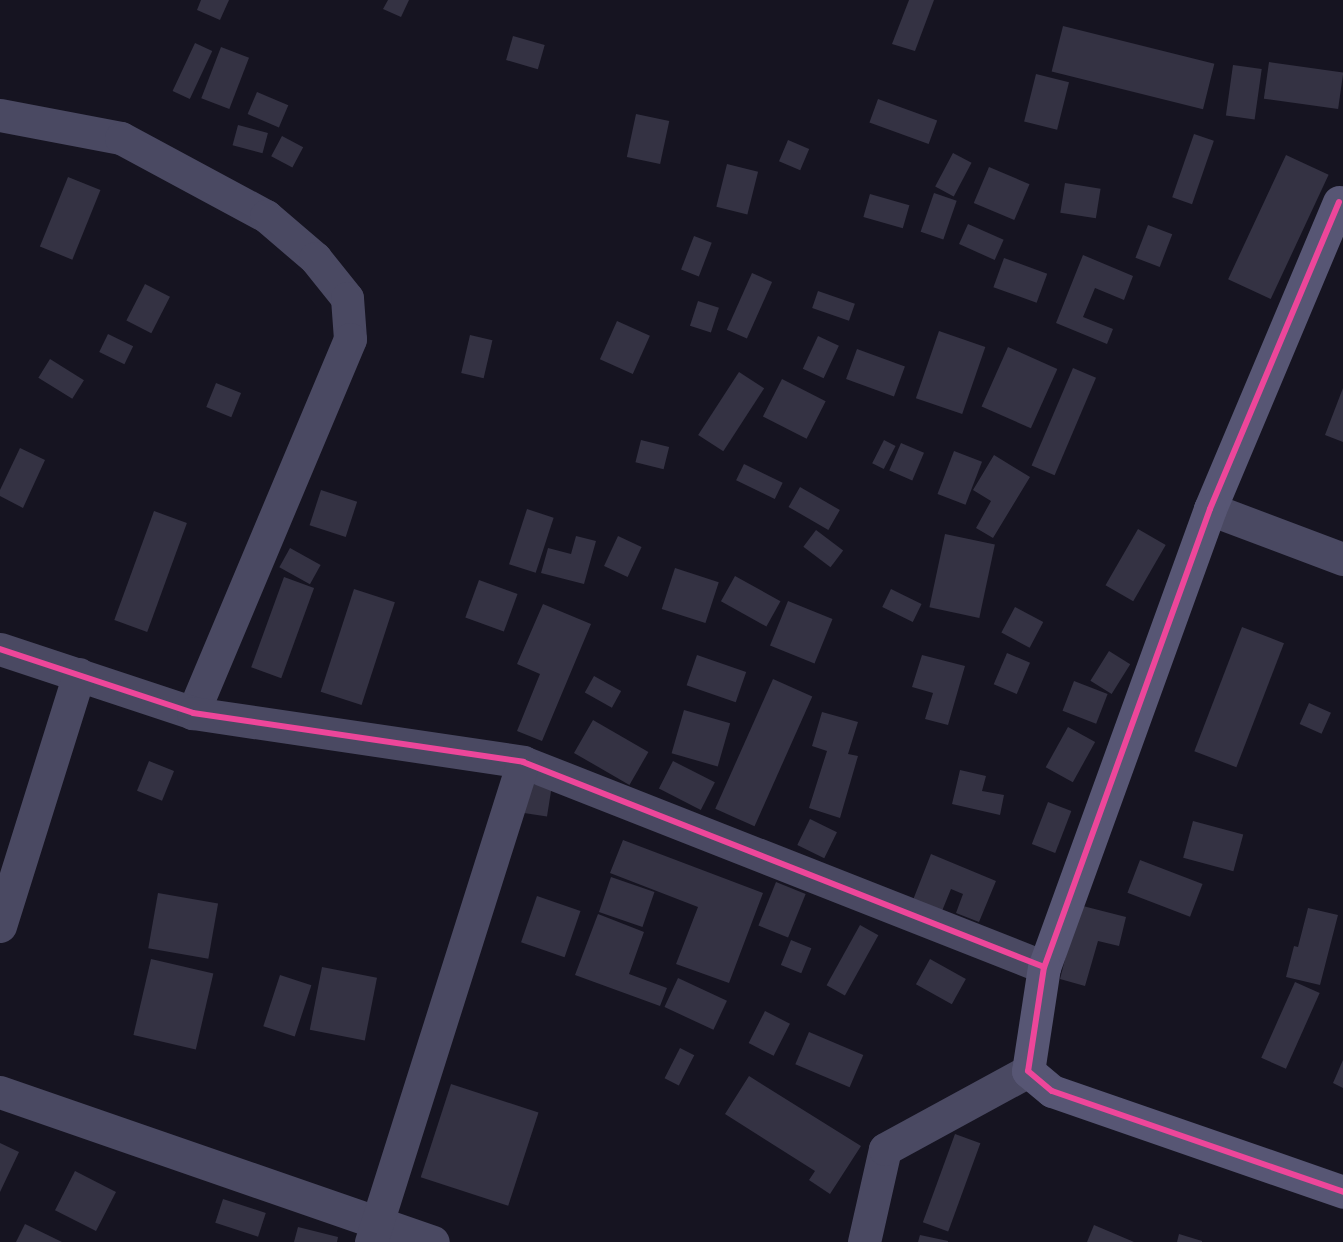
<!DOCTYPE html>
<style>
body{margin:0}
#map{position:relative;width:1343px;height:1242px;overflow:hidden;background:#161421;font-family:"Noto Sans",sans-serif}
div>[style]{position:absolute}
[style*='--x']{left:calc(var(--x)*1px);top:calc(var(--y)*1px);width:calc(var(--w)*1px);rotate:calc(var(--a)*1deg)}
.building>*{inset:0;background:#343243;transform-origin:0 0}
.street>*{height:33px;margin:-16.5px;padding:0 16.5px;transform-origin:16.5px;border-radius:16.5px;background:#4a4962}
.secondary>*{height:33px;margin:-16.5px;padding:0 16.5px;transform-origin:16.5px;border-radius:16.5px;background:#575674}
.cycleway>*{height:6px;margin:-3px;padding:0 3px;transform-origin:3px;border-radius:3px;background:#ed469a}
span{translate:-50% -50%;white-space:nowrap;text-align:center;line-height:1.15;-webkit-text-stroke:4.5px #130f26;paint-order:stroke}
</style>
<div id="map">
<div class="building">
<div style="clip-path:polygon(201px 0,229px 0,220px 20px,197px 10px)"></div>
<div style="clip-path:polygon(388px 0,409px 0,401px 17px,383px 9px)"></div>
<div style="clip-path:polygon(909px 0,934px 0,915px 51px,892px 44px)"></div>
<div style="left:1063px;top:26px;width:156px;height:47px;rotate:14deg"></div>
<div style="left:513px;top:36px;width:33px;height:25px;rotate:16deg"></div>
<div style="left:195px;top:43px;width:19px;height:53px;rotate:25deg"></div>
<div style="left:221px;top:47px;width:30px;height:55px;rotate:21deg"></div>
<div style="left:1269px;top:62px;width:75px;height:37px;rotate:8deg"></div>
<div style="left:1233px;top:65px;width:29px;height:51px;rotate:8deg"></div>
<div style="left:1036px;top:74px;width:34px;height:49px;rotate:14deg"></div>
<div style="left:257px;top:92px;width:34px;height:24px;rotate:23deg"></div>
<div style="left:878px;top:99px;width:63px;height:25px;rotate:20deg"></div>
<div style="left:636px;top:114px;width:34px;height:44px;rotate:12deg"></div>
<div style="left:238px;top:125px;width:31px;height:21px;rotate:15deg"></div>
<div style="left:1194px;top:134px;width:21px;height:67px;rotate:19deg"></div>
<div style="left:282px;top:136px;width:24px;height:23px;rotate:28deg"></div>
<div style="left:788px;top:140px;width:23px;height:23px;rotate:23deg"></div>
<div style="left:953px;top:153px;width:21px;height:38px;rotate:28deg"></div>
<div style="left:1286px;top:155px;width:47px;height:137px;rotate:25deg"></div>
<div style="left:727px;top:164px;width:32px;height:44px;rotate:14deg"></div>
<div style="left:989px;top:167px;width:44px;height:39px;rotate:23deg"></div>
<div style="left:68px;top:177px;width:35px;height:75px;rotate:22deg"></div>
<div style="left:1065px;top:183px;width:36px;height:30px;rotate:9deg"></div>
<div style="left:934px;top:193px;width:24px;height:41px;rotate:19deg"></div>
<div style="left:870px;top:194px;width:41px;height:24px;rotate:16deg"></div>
<div style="left:968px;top:224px;width:39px;height:22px;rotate:24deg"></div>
<div style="left:1148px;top:225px;width:26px;height:35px;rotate:21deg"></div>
<div style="left:694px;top:236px;width:19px;height:36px;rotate:21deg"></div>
<div style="clip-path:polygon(1083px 255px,1133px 276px,1124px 300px,1095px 288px,1083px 317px,1113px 329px,1107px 344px,1056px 323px)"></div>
<div style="left:1004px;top:258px;width:46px;height:31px;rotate:20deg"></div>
<div style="left:752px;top:273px;width:22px;height:62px;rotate:24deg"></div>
<div style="left:145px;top:284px;width:28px;height:41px;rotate:27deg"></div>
<div style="left:818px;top:291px;width:39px;height:18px;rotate:19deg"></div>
<div style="left:698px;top:301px;width:22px;height:26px;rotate:18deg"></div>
<div style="left:617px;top:321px;width:36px;height:42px;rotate:24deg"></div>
<div style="left:939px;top:331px;width:49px;height:71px;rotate:19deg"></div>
<div style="left:108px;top:334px;width:28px;height:20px;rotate:26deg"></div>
<div style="left:470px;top:335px;width:23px;height:39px;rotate:13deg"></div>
<div style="left:818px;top:336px;width:23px;height:36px;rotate:25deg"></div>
<div style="left:1008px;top:347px;width:54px;height:65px;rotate:24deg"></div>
<div style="left:857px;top:349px;width:51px;height:32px;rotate:20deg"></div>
<div style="left:50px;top:359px;width:40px;height:22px;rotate:32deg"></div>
<div style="left:1073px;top:368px;width:25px;height:106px;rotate:23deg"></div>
<div style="left:739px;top:372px;width:30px;height:75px;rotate:33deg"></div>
<div style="left:782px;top:379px;width:49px;height:42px;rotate:27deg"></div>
<div style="left:216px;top:383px;width:27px;height:26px;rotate:22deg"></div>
<div style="clip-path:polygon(1343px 388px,1343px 442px,1325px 435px)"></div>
<div style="left:641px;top:440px;width:29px;height:23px;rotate:14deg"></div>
<div style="left:884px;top:440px;width:13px;height:26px;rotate:27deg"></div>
<div style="left:901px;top:443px;width:25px;height:30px;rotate:23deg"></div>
<div style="clip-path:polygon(20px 448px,45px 460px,23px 508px,0 496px,0 490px)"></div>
<div style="left:954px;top:451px;width:30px;height:46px;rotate:21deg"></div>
<div style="clip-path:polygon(994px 455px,1030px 477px,993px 538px,976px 528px,991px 501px,973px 490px)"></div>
<div style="left:744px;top:464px;width:43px;height:18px;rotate:26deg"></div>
<div style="left:800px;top:487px;width:46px;height:23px;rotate:30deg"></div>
<div style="left:321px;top:490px;width:38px;height:37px;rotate:18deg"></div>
<div style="left:527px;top:509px;width:28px;height:58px;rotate:18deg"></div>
<div style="left:154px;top:511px;width:35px;height:116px;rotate:20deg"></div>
<div style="left:1138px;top:529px;width:32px;height:65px;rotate:30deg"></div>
<div style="left:816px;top:530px;width:34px;height:21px;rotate:37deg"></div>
<div style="left:945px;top:534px;width:51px;height:75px;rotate:12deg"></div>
<div style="clip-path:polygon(576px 536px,596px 541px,584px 584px,541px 573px,548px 548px,571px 554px)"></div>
<div style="left:618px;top:536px;width:26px;height:33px;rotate:25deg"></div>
<div style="left:290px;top:548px;width:35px;height:22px;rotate:29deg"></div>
<div style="left:675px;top:568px;width:46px;height:43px;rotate:18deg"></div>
<div style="left:735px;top:576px;width:52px;height:29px;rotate:29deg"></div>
<div style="left:284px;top:577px;width:32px;height:96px;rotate:20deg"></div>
<div style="left:479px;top:580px;width:41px;height:40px;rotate:20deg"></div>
<div style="left:354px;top:589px;width:43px;height:108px;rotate:18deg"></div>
<div style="left:891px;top:589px;width:34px;height:20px;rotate:26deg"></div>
<div style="left:788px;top:601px;width:48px;height:48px;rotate:22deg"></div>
<div style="clip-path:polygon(543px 604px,591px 624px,542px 741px,517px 731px,540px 674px,517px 664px)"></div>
<div style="left:1015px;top:607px;width:32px;height:29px;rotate:28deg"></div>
<div style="left:1242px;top:627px;width:45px;height:133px;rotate:21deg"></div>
<div style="left:1109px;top:651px;width:25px;height:35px;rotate:32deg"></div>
<div style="left:1007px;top:653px;width:25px;height:34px;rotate:23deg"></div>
<div style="left:697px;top:655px;width:52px;height:32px;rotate:19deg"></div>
<div style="clip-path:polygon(922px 655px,965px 666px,948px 725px,925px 719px,933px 693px,912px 687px)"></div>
<div style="left:594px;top:676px;width:31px;height:19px;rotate:29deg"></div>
<div style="left:773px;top:679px;width:43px;height:142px;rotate:24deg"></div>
<div style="left:1074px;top:681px;width:36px;height:32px;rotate:21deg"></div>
<div style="left:1309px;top:703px;width:24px;height:23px;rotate:24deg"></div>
<div style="left:684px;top:710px;width:48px;height:45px;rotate:16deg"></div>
<div style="clip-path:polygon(822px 712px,858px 722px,848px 754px,858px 756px,840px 818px,809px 808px,827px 751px,812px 746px)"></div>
<div style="left:593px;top:720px;width:64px;height:38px;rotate:30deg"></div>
<div style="left:1068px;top:727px;width:31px;height:46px;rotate:29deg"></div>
<div style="left:149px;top:761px;width:27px;height:32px;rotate:22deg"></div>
<div style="left:673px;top:761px;width:47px;height:31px;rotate:27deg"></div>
<div style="clip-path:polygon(960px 770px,986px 776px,982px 791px,1004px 795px,1000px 815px,952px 804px)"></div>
<div style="left:527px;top:783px;width:25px;height:30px;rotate:9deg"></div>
<div style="left:1048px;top:802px;width:25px;height:45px;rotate:21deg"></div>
<div style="left:810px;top:819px;width:30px;height:29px;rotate:26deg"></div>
<div style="left:1193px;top:821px;width:52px;height:38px;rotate:15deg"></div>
<div style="clip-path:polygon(623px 840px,763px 893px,729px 983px,676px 964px,698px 907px,610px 873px)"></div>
<div style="clip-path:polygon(931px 854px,996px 881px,979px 922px,956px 913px,963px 894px,951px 889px,942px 911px,913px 900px)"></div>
<div style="left:1140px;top:860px;width:67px;height:35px;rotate:21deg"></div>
<div style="left:611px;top:877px;width:46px;height:37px;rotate:19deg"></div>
<div style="left:776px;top:882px;width:32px;height:47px;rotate:22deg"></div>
<div style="left:158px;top:893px;width:61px;height:56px;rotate:10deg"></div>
<div style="left:537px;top:896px;width:46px;height:49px;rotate:19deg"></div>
<div style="clip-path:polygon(1079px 905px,1126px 917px,1119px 946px,1098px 941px,1085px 986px,1060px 979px)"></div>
<div style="clip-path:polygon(1308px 908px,1338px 915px,1320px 985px,1286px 977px,1294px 946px,1298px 947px)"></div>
<div style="clip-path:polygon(598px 914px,644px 932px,629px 974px,667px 988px,660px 1006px,575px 975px)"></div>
<div style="left:860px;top:925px;width:21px;height:69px;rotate:29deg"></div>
<div style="left:791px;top:940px;width:22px;height:27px;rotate:22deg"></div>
<div style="left:151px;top:959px;width:64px;height:78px;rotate:13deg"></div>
<div style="left:930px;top:959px;width:41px;height:29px;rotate:29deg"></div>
<div style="left:322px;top:967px;width:56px;height:64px;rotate:11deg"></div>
<div style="left:280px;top:975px;width:33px;height:54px;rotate:18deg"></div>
<div style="left:678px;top:978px;width:54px;height:32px;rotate:25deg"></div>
<div style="left:1295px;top:982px;width:27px;height:83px;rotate:24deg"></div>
<div style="left:765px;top:1011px;width:28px;height:36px;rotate:27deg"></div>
<div style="left:809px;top:1032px;width:59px;height:35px;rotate:23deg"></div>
<div style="left:680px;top:1048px;width:16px;height:34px;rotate:27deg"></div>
<div style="clip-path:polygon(1343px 1060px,1343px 1088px,1333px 1083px)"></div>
<div style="clip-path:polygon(749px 1076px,861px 1146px,830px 1194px,809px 1180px,815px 1171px,725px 1114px)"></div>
<div style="left:451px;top:1084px;width:92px;height:98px;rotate:18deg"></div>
<div style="left:955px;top:1134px;width:27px;height:94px;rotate:20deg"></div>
<div style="clip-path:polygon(0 1143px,19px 1152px,0 1192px)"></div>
<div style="left:75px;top:1171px;width:46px;height:44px;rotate:27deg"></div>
<div style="left:223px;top:1199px;width:45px;height:25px;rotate:18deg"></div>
<div style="clip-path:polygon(25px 1224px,62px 1242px,16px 1242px)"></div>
<div style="clip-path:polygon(1094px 1225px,1134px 1242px,1087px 1242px)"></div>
<div style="clip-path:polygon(298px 1227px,338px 1237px,337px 1242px,294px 1242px)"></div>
<div style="clip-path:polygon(1179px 1234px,1202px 1241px,1202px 1242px,1177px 1242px)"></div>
<div style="clip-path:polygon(920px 1235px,948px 1241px,948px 1242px,918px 1242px)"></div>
</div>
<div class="street">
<div style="--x:0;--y:115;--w:123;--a:10.8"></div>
<div style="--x:121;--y:138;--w:165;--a:28.3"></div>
<div style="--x:266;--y:216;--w:65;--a:40.6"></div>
<div style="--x:315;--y:258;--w:51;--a:51.3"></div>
<div style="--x:347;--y:298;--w:41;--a:85.8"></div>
<div style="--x:350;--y:339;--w:406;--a:112.8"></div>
<div style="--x:1210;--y:509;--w:142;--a:20.6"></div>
<div style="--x:0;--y:649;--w:203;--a:18.3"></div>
<div style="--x:193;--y:713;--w:334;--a:8.4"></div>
<div style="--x:523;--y:762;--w:560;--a:21.48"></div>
<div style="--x:0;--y:926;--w:264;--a:-72.6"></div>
<div style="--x:0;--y:1092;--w:458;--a:19.1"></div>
<div style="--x:371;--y:1242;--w:503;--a:-72.43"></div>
<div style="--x:864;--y:1242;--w:95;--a:-77.3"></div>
<div style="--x:885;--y:1149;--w:163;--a:-28.6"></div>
</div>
<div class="secondary">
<div style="--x:1339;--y:202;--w:333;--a:112.8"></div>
<div style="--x:1210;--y:509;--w:487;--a:109.9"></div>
<div style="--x:1044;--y:967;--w:105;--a:98.7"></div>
<div style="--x:1028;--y:1071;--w:31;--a:40"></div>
<div style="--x:1052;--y:1091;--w:308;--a:19.1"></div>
</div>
<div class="cycleway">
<div style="--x:1339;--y:202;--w:333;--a:112.8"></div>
<div style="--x:1210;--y:509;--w:487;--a:109.9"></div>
<div style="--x:1044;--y:967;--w:105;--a:98.7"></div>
<div style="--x:1028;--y:1071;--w:31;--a:40"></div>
<div style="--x:1052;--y:1091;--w:308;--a:19.1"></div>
<div style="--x:0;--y:649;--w:203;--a:18.3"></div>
<div style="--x:193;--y:713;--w:334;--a:8.4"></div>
<div style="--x:523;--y:762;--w:560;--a:21.48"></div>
</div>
</div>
